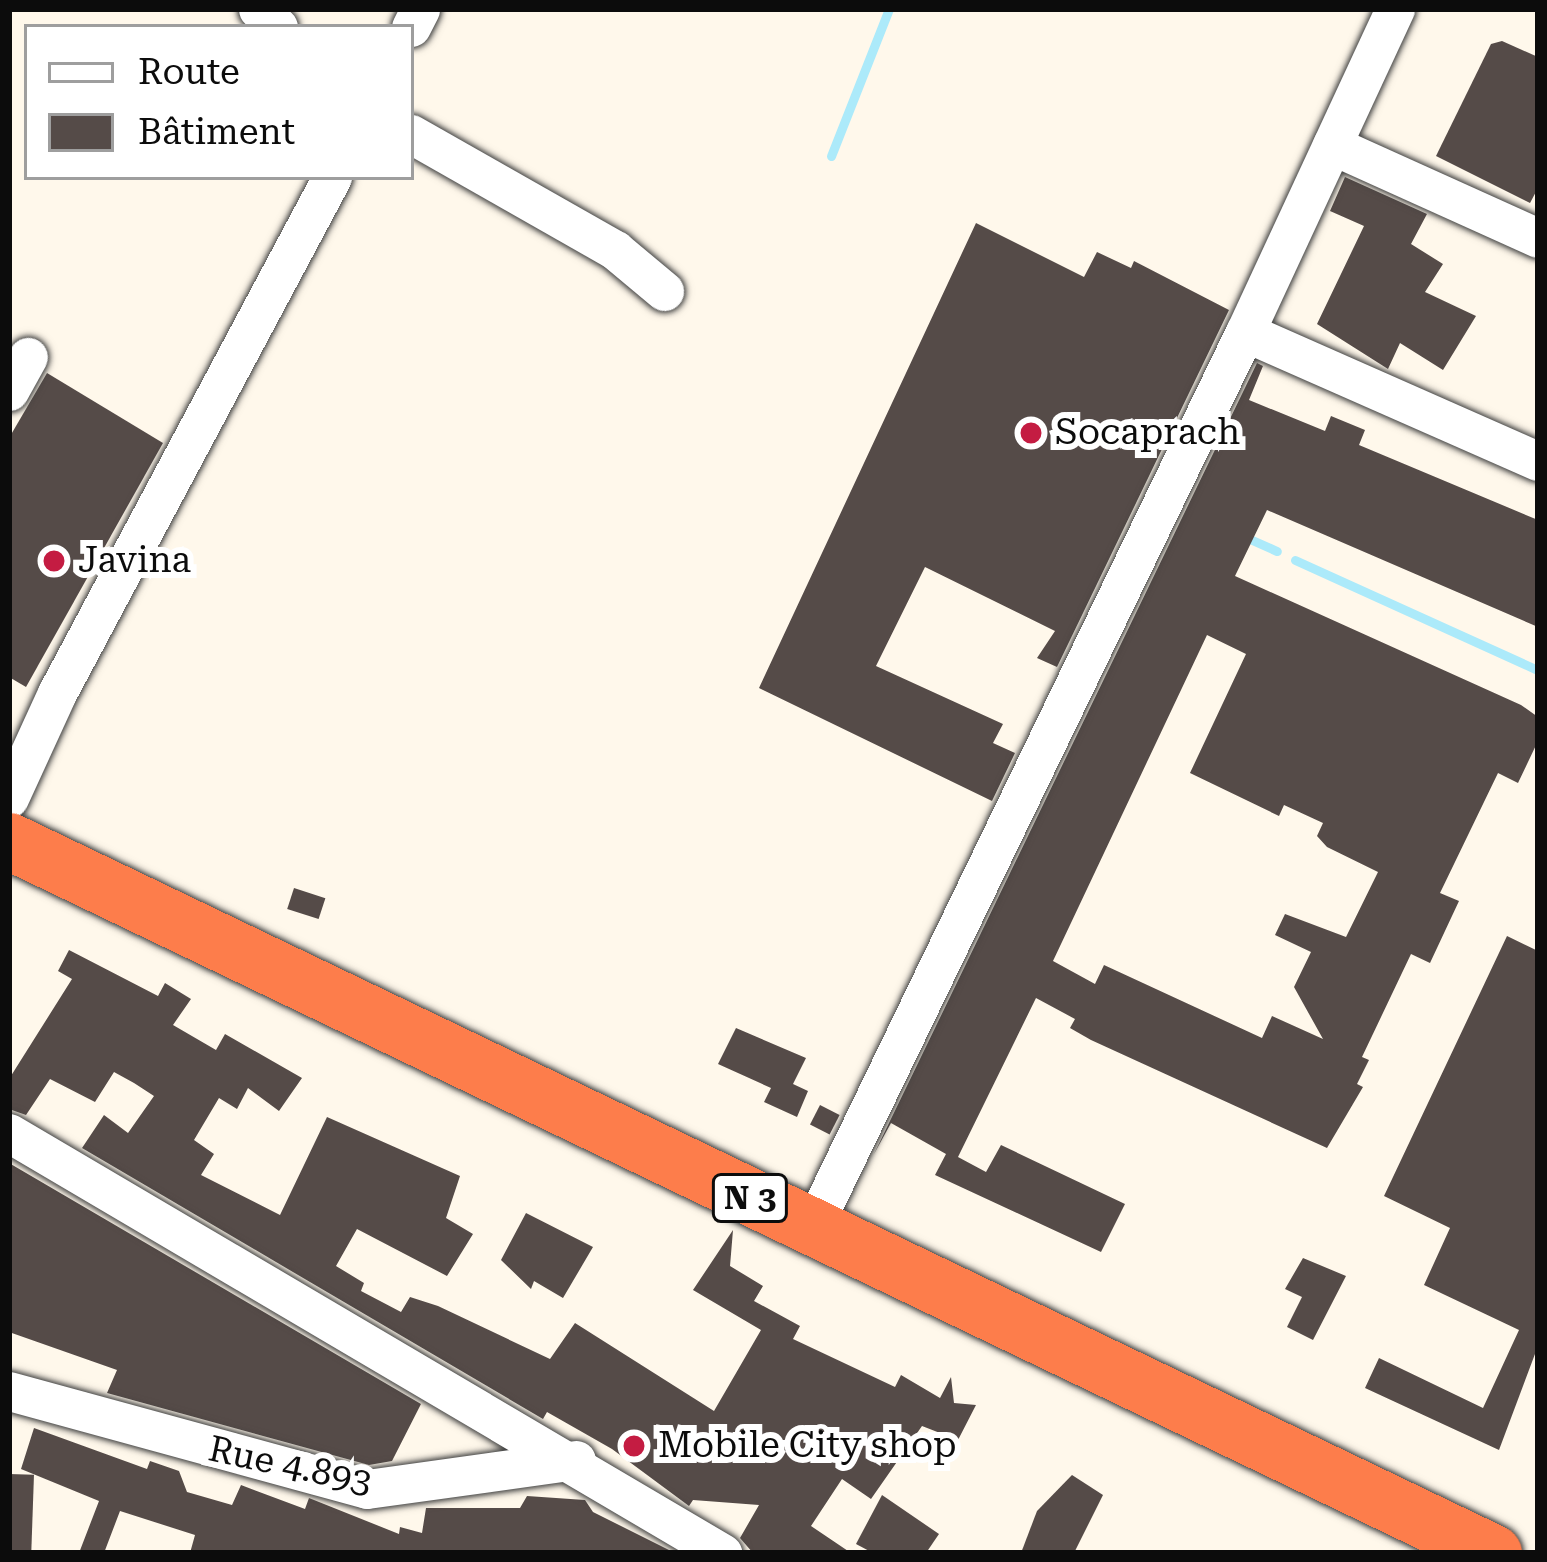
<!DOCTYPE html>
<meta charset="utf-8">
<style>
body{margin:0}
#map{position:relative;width:1547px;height:1562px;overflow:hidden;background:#fff8eb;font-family:"Roboto Serif",serif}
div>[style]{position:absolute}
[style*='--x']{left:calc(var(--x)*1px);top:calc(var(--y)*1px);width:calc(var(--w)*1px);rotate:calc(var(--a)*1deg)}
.stream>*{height:9px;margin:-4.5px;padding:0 4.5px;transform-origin:4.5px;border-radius:4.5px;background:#aceafa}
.building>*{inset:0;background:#554b48;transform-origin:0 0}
.roads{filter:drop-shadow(0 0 3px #3f3f3f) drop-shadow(0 0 3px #3f3f3f)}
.minor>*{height:39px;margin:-19.5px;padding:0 19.5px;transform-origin:19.5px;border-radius:19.5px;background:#fff}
.highway>*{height:57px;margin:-28.5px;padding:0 28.5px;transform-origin:28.5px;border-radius:28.5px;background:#fd7d4b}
.dots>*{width:33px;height:33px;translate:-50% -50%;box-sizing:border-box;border:6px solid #fff;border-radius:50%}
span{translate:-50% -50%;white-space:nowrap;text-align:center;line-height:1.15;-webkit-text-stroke:12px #fff;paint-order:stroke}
.shield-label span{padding:3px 9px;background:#fff;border:3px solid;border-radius:9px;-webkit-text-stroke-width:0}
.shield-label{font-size:33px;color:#0c0c0c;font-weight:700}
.poi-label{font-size:36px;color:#0c0c0c}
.left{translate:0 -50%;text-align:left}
.street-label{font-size:36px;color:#0c0c0c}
.frame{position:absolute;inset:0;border:12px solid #0c0c0c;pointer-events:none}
.legend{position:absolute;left:24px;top:24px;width:390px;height:156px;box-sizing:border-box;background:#fff;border:3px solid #9e9e9e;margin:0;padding:15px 21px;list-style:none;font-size:36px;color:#0c0c0c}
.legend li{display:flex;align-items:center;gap:24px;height:60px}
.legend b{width:60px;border:3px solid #9e9e9e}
</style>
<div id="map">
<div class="stream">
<div style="--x:831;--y:156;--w:158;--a:-68.5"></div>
<div style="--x:1243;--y:536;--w:37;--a:24"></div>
<div style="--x:1295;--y:560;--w:267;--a:24.4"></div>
</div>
<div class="building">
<div style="clip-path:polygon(1502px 41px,1538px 57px,1538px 188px,1530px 203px,1436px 156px,1491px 44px)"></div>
<div style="clip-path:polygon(1345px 177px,1427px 214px,1411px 244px,1443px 264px,1425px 292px,1476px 316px,1443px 370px,1400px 343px,1388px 369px,1317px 324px,1364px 226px,1330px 211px)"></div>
<div style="clip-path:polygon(976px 223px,1084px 277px,1097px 252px,1131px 268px,1134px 261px,1229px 310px,1057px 667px,1037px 658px,1055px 631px,925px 567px,876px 666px,1003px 724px,993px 743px,1015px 753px,992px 801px,759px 688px)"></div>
<div style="clip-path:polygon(evenodd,1257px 363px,1263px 366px,1249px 400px,1325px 431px,1331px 416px,1365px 430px,1359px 445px,1538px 520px,1538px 627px,1267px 510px,1235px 576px,1521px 705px,1538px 717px,1538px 741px,1518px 783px,1498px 773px,1440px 893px,1459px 901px,1430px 963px,1411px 954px,1362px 1057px,1369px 1060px,1357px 1084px,1363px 1087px,1327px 1148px,1091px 1040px,1070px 1028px,1075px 1019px,1036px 998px,958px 1157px,986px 1172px,1001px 1145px,1125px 1204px,1101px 1252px,935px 1175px,946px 1154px,891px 1123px,874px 1154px,1257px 363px,1207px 635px,1246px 654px,1190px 773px,1279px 816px,1284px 805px,1323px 823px,1317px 836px,1327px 847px,1378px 872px,1346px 937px,1285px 914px,1275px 935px,1311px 952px,1294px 987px,1323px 1039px,1272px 1016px,1262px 1038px,1104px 965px,1095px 984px,1053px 961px,1207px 635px)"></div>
<div style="clip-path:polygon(47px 373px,163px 443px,26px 687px,9px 677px,9px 438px)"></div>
<div style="left:294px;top:888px;width:33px;height:22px;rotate:18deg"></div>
<div style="clip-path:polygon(1507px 936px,1538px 951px,1538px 1346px,1499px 1450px,1365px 1388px,1379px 1358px,1483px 1408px,1519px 1330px,1424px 1285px,1450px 1228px,1384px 1196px)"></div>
<div style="clip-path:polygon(69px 950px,158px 996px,165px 983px,191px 999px,173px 1025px,216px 1050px,225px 1034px,302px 1078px,279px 1111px,248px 1088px,237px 1109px,219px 1098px,194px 1140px,214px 1154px,201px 1175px,280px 1215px,327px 1117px,460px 1176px,446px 1218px,473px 1234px,447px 1276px,357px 1229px,336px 1266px,364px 1283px,361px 1291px,401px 1312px,410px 1297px,438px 1306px,550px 1359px,575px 1323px,714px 1411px,761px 1330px,693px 1290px,733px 1230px,730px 1266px,763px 1286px,754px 1301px,800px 1326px,793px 1339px,895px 1387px,901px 1375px,940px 1398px,951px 1377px,954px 1403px,976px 1405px,958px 1440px,922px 1426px,871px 1499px,842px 1479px,811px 1526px,851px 1553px,753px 1553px,740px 1538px,759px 1505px,693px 1500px,689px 1506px,612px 1449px,547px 1412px,543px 1419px,82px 1148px,104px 1115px,128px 1133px,154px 1096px,134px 1083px,114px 1072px,95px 1102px,50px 1079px,26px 1115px,9px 1109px,9px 1079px,72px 979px,58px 971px)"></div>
<div style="clip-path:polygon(736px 1028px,806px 1058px,793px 1084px,808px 1091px,797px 1117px,764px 1102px,771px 1088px,718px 1064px)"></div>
<div style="left:820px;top:1105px;width:22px;height:22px;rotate:27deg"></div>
<div style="clip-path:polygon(9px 1163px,421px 1404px,392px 1461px,369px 1465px,107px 1393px,117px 1370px,9px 1332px)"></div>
<div style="clip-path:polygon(526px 1213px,593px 1247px,563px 1298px,534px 1281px,531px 1289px,501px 1260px)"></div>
<div style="clip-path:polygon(1303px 1258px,1346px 1276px,1313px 1340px,1287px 1327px,1302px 1297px,1285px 1289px)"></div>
<div style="clip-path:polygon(34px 1428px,147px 1469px,150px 1461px,179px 1471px,187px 1492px,232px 1505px,241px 1485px,305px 1509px,309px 1498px,399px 1534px,400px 1527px,422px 1533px,426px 1508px,520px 1508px,527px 1496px,585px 1500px,593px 1512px,675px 1553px,190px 1553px,195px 1535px,120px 1511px,104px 1553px,79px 1553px,99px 1501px,21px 1469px)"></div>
<div style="left:9px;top:1474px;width:25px;height:79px;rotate:2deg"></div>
<div style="clip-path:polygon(1072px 1475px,1103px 1495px,1074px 1553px,1021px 1553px,1037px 1511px)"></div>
<div style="clip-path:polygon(882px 1495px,939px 1534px,926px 1553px,873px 1553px,856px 1544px)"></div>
</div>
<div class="roads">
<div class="minor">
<div style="--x:258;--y:9;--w:27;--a:42"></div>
<div style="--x:1395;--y:9;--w:356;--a:114.9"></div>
<div style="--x:1245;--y:332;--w:320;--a:23.8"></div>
<div style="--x:411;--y:27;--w:20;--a:-63"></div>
<div style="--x:411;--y:134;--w:235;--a:29.6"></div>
<div style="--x:615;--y:250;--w:64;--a:39.9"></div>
<div style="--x:1332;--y:145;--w:226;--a:24.3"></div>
<div style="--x:9;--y:391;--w:39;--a:-61"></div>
<div style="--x:9;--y:798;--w:115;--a:-65.4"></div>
<div style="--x:57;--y:693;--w:585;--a:-61.94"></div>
<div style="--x:9;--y:1133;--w:828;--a:30.5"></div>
<div style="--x:812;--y:1228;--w:995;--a:-64.21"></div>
<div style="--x:9;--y:1391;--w:371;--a:15.3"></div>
<div style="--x:367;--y:1489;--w:211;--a:-7.9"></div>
</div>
<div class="highway">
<div style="--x:9;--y:841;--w:1646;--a:25.63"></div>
</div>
</div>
<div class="dots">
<div style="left:1031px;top:433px;background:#c41c42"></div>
<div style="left:54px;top:561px;background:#c41c42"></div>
<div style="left:634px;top:1446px;background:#c41c42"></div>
</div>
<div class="shield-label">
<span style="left:750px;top:1198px">N 3</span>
</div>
<div class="poi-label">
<span class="left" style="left:1055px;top:433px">Socaprach</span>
<span class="left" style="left:78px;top:561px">Javina</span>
<span class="left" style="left:658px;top:1446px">Mobile City shop</span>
</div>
<div class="street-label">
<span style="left:290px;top:1466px;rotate:12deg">Rue 4.893</span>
</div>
<div class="frame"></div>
<ul class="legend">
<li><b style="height:15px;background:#fff"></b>Route</li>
<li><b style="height:33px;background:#554b48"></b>Bâtiment</li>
</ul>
</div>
